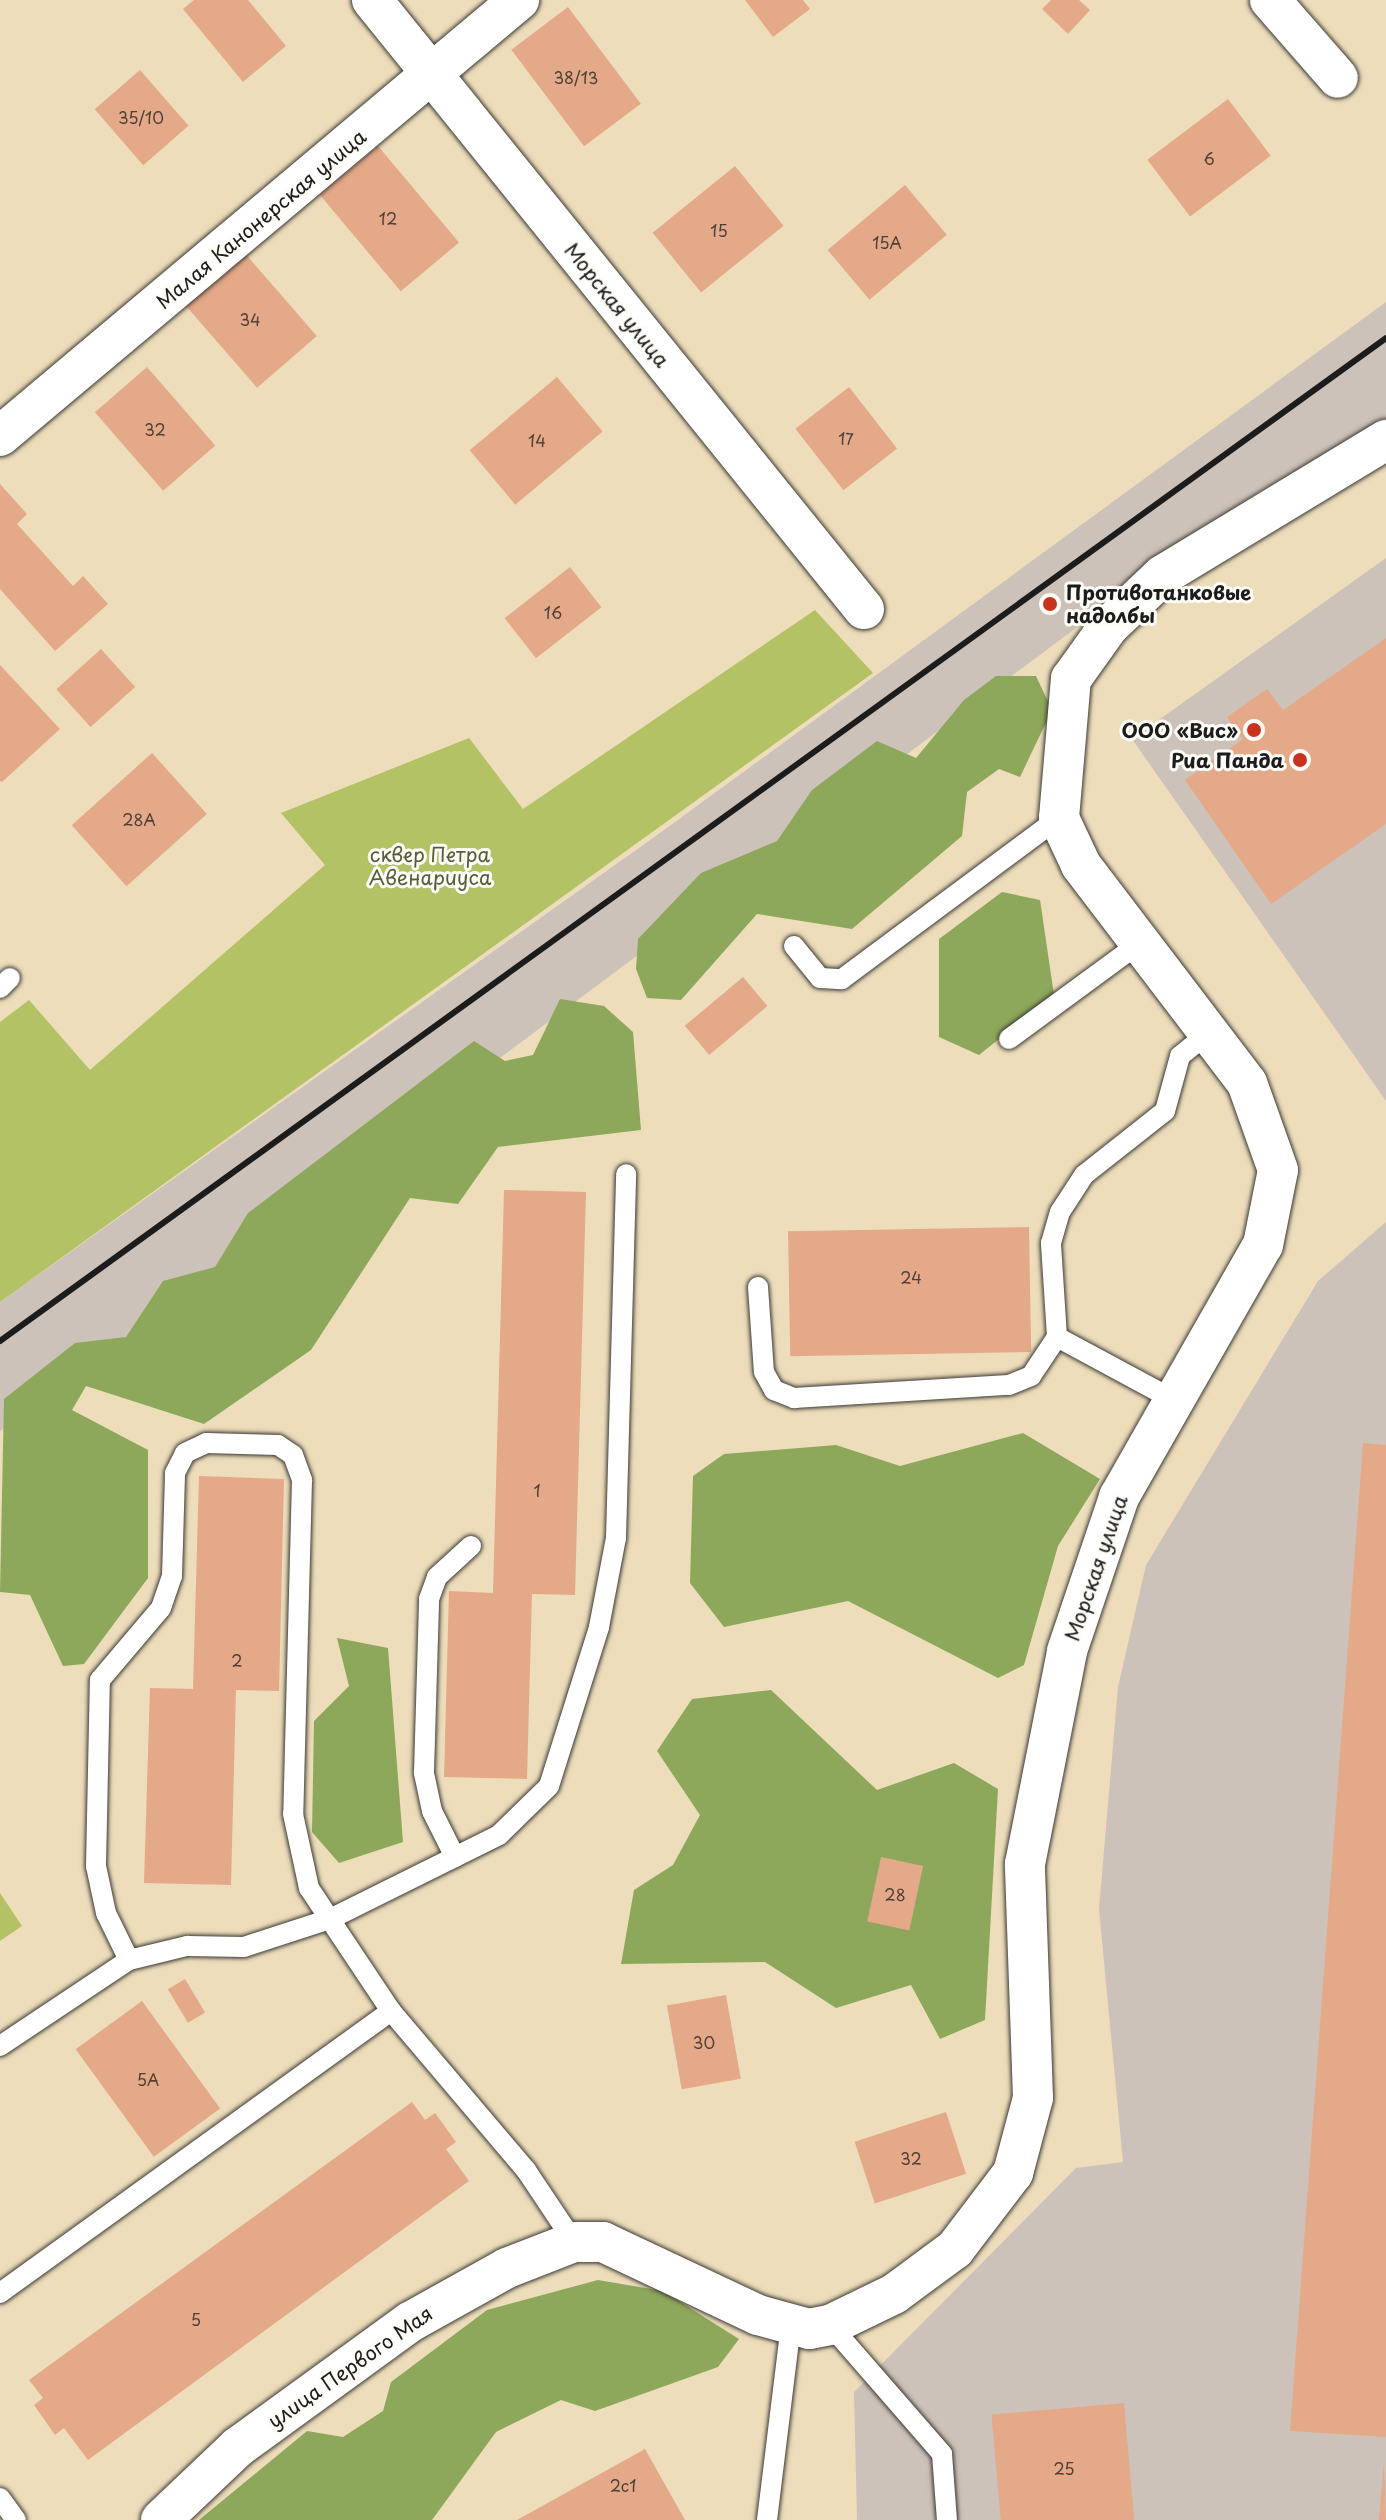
<!DOCTYPE html>
<meta charset="utf-8">
<style>
body{margin:0}
#map{position:relative;width:1386px;height:2520px;overflow:hidden;background:#edddbb;font-family:"Playpen Sans",sans-serif}
div>[style]{position:absolute}
[style*='--x']{left:calc(var(--x)*1px);top:calc(var(--y)*1px);width:calc(var(--w)*1px);rotate:calc(var(--a)*1deg)}
.industrial>*{inset:0;background:#cdc2b9}
.green>*{inset:0;background:#b2c265}
.forest>*{inset:0;background:#8da85a}
.building>*{inset:0;background:#e4a988;transform-origin:0 0}
.roads{filter:drop-shadow(0 0 2px #3b3934) drop-shadow(0 0 2px #3b3934)}
.lane>*{height:20px;margin:-10px;padding:0 10px;transform-origin:10px;border-radius:10px;background:#fff}
.street>*{height:40px;margin:-20px;padding:0 20px;transform-origin:20px;border-radius:20px;background:#fff}
.rail>*{height:6px;margin:-3px;padding:0 3px;transform-origin:3px;border-radius:3px;background:#1c1c1c}
.dots>*{width:22px;height:22px;translate:-50% -50%;box-sizing:border-box;border:4px solid #fdfcf7;border-radius:50%}
span{translate:-50% -50%;white-space:nowrap;text-align:center;line-height:1.15;-webkit-text-stroke:6px #fdfcf7;paint-order:stroke}
.number-label{font-size:16px;color:#4e3f37}
.number-label span{-webkit-text-stroke-width:0}
.street-label{font-size:20px;color:#1c1c1c}
.poi-label{font-size:20px;color:#1c1c1c;font-weight:700}
.left{translate:0 -50%;text-align:left}
.right{translate:-100% -50%;text-align:right}
.park-label{font-size:20px;color:#585e39}
</style>
<div id="map">
<div class="industrial">
<div style="clip-path:polygon(1386px 302px,1386px 420px,1257px 493px,0 1431px,0 1302px,660px 833px)"></div>
<div style="clip-path:polygon(1386px 558px,1386px 1101px,1132px 739px)"></div>
<div style="clip-path:polygon(1386px 1222px,1386px 2520px,857px 2520px,854px 2392px,1076px 2168px,1123px 2162px,1099px 1909px,1118px 1687px,1146px 1565px,1318px 1281px)"></div>
</div>
<div class="green">
<div style="clip-path:polygon(815px 610px,873px 673px,0 1302px,0 1022px,29px 1000px,90px 1070px,325px 865px,281px 813px,469px 738px,523px 809px)"></div>
<div style="clip-path:polygon(0 1893px,22px 1926px,0 1941px)"></div>
</div>
<div class="forest">
<div style="clip-path:polygon(996px 676px,1036px 676px,1052px 710px,1020px 777px,999px 769px,967px 792px,962px 836px,852px 929px,757px 914px,681px 1000px,647px 998px,636px 969px,638px 939px,701px 873px,777px 841px,812px 790px,877px 741px,916px 758px,964px 700px)"></div>
<div style="clip-path:polygon(1002px 892px,1040px 900px,1054px 995px,979px 1055px,939px 1037px,939px 939px)"></div>
<div style="clip-path:polygon(560px 999px,604px 1006px,633px 1032px,641px 1130px,498px 1147px,458px 1204px,410px 1198px,311px 1350px,204px 1424px,86px 1386px,72px 1410px,148px 1450px,148px 1578px,84px 1664px,63px 1666px,30px 1595px,0 1592px,4px 1399px,75px 1343px,126px 1337px,163px 1281px,215px 1267px,248px 1213px,474px 1041px,505px 1061px,533px 1055px)"></div>
<div style="clip-path:polygon(1023px 1433px,1100px 1479px,1058px 1546px,1024px 1665px,998px 1678px,848px 1601px,724px 1627px,690px 1583px,693px 1476px,724px 1454px,836px 1445px,900px 1466px)"></div>
<div style="clip-path:polygon(337px 1638px,388px 1648px,403px 1842px,339px 1863px,312px 1832px,314px 1721px,349px 1686px)"></div>
<div style="clip-path:polygon(771px 1690px,877px 1790px,954px 1763px,998px 1789px,985px 2020px,940px 2039px,911px 1985px,836px 2008px,765px 1962px,621px 1964px,634px 1890px,673px 1865px,700px 1815px,657px 1751px,692px 1699px)"></div>
<div style="clip-path:polygon(598px 2280px,663px 2291px,739px 2339px,718px 2367px,595px 2411px,561px 2400px,496px 2432px,432px 2520px,199px 2520px,307px 2431px,343px 2437px,383px 2411px,391px 2382px,487px 2310px)"></div>
</div>
<div class="building">
<div style="clip-path:polygon(194px 0,248px 0,286px 46px,243px 82px,183px 9px)"></div>
<div style="clip-path:polygon(745px 0,803px 0,810px 9px,773px 37px)"></div>
<div style="clip-path:polygon(1051px 0,1079px 0,1090px 10px,1068px 34px,1042px 9px)"></div>
<div style="left:568px;top:7px;width:121px;height:71px;rotate:53deg"></div>
<div style="left:140px;top:70px;width:74px;height:60px;rotate:49deg"></div>
<div style="left:1228px;top:99px;width:71px;height:101px;rotate:53deg"></div>
<div style="left:378px;top:146px;width:126px;height:76px;rotate:50deg"></div>
<div style="left:735px;top:166px;width:77px;height:106px;rotate:51deg"></div>
<div style="left:905px;top:185px;width:65px;height:101px;rotate:50deg"></div>
<div style="left:242px;top:250px;width:114px;height:79px;rotate:49deg"></div>
<div style="left:147px;top:367px;width:104px;height:69px;rotate:49deg"></div>
<div style="left:557px;top:377px;width:71px;height:114px;rotate:50deg"></div>
<div style="left:849px;top:387px;width:78px;height:68px;rotate:52deg"></div>
<div style="clip-path:polygon(0 484px,27px 514px,17px 524px,73px 586px,83px 576px,108px 604px,55px 651px,0 589px)"></div>
<div style="left:570px;top:567px;width:51px;height:83px;rotate:52deg"></div>
<div style="clip-path:polygon(1386px 638px,1386px 824px,1271px 904px,1185px 780px,1243px 739px,1227px 717px,1267px 689px,1283px 710px)"></div>
<div style="left:101px;top:649px;width:51px;height:60px;rotate:48deg"></div>
<div style="clip-path:polygon(0 665px,60px 729px,2px 782px,0 781px)"></div>
<div style="left:152px;top:753px;width:82px;height:108px;rotate:48deg"></div>
<div style="left:743px;top:977px;width:38px;height:76px;rotate:50deg"></div>
<div style="clip-path:polygon(504px 1190px,586px 1192px,575px 1595px,532px 1594px,527px 1779px,444px 1777px,449px 1591px,493px 1593px)"></div>
<div style="left:1029px;top:1227px;width:125px;height:241px;rotate:89deg"></div>
<div style="clip-path:polygon(1363px 1443px,1386px 1445px,1386px 2437px,1290px 2431px)"></div>
<div style="clip-path:polygon(199px 1476px,284px 1479px,279px 1691px,236px 1690px,231px 1885px,144px 1883px,150px 1688px,193px 1689px)"></div>
<div style="left:881px;top:1857px;width:43px;height:66px;rotate:12deg"></div>
<div style="left:185px;top:1979px;width:39px;height:20px;rotate:59deg"></div>
<div style="left:726px;top:1995px;width:85px;height:60px;rotate:80deg"></div>
<div style="left:142px;top:2001px;width:133px;height:82px;rotate:54deg"></div>
<div style="clip-path:polygon(412px 2102px,425px 2120px,435px 2113px,456px 2142px,446px 2149px,469px 2181px,88px 2460px,64px 2428px,55px 2435px,34px 2405px,43px 2398px,29px 2380px)"></div>
<div style="left:946px;top:2112px;width:65px;height:96px;rotate:72deg"></div>
<div style="left:1124px;top:2403px;width:118px;height:133px;rotate:85deg"></div>
<div style="clip-path:polygon(645px 2449px,685px 2520px,517px 2520px)"></div>
<div style="clip-path:polygon(1384px 2462px,1386px 2520px,1379px 2520px)"></div>
</div>
<div class="roads">
<div class="lane">
<div style="--x:794;--y:946;--w:41;--a:50.9"></div>
<div style="--x:820;--y:978;--w:22;--a:3"></div>
<div style="--x:842;--y:979;--w:270;--a:-36.6"></div>
<div style="--x:0;--y:988;--w:14;--a:-45"></div>
<div style="--x:1009;--y:1039;--w:164;--a:-36.3"></div>
<div style="--x:758;--y:1287;--w:85;--a:86"></div>
<div style="--x:764;--y:1372;--w:21;--a:61"></div>
<div style="--x:774;--y:1390;--w:22;--a:22"></div>
<div style="--x:794;--y:1398;--w:215;--a:-3.5"></div>
<div style="--x:1009;--y:1385;--w:24;--a:-22"></div>
<div style="--x:1031;--y:1376;--w:47;--a:-56.3"></div>
<div style="--x:1057;--y:1337;--w:94;--a:-93.7"></div>
<div style="--x:1051;--y:1243;--w:32;--a:-74"></div>
<div style="--x:1060;--y:1212;--w:44;--a:-57"></div>
<div style="--x:1084;--y:1175;--w:103;--a:-38.3"></div>
<div style="--x:1165;--y:1111;--w:57;--a:-74.7"></div>
<div style="--x:1180;--y:1056;--w:40;--a:-39"></div>
<div style="--x:1057;--y:1337;--w:131;--a:28.3"></div>
<div style="--x:455;--y:1857;--w:51;--a:-116.6"></div>
<div style="--x:432;--y:1811;--w:40;--a:-102"></div>
<div style="--x:424;--y:1772;--w:173;--a:-88.3"></div>
<div style="--x:429;--y:1599;--w:23;--a:-70"></div>
<div style="--x:437;--y:1577;--w:46;--a:-42.4"></div>
<div style="--x:129;--y:1960;--w:52;--a:-116.1"></div>
<div style="--x:106;--y:1913;--w:48;--a:-102"></div>
<div style="--x:96;--y:1866;--w:186;--a:-88.8"></div>
<div style="--x:100;--y:1680;--w:94;--a:-49.7"></div>
<div style="--x:161;--y:1608;--w:34;--a:-71"></div>
<div style="--x:172;--y:1576;--w:103;--a:-88.3"></div>
<div style="--x:175;--y:1473;--w:22;--a:-63"></div>
<div style="--x:185;--y:1453;--w:23;--a:-25"></div>
<div style="--x:206;--y:1443;--w:72;--a:1.6"></div>
<div style="--x:278;--y:1445;--w:18;--a:34"></div>
<div style="--x:293;--y:1455;--w:27;--a:70"></div>
<div style="--x:302;--y:1480;--w:334;--a:91.5"></div>
<div style="--x:293;--y:1814;--w:76;--a:77.8"></div>
<div style="--x:309;--y:1888;--w:148;--a:56.3"></div>
<div style="--x:391;--y:2011;--w:209;--a:49.7"></div>
<div style="--x:526;--y:2170;--w:87;--a:56.3"></div>
<div style="--x:0;--y:2046;--w:155;--a:-33.7"></div>
<div style="--x:129;--y:1960;--w:60;--a:-13.6"></div>
<div style="--x:187;--y:1946;--w:57;--a:1"></div>
<div style="--x:244;--y:1947;--w:90;--a:-18"></div>
<div style="--x:330;--y:1919;--w:189;--a:-26.4"></div>
<div style="--x:499;--y:1835;--w:70;--a:-44.4"></div>
<div style="--x:549;--y:1786;--w:167;--a:-72.5"></div>
<div style="--x:599;--y:1627;--w:91;--a:-79.2"></div>
<div style="--x:616;--y:1538;--w:364;--a:-88.4"></div>
<div style="--x:0;--y:2293;--w:482;--a:-35.8"></div>
<div style="--x:830;--y:2325;--w:171;--a:49"></div>
<div style="--x:942;--y:2454;--w:66;--a:85.7"></div>
<div style="--x:0;--y:2498;--w:27;--a:54"></div>
<div style="--x:767;--y:2520;--w:196;--a:-83"></div>
</div>
<div class="street">
<div style="--x:372;--y:0;--w:783;--a:51.07"></div>
<div style="--x:1270;--y:0;--w:103;--a:48.9"></div>
<div style="--x:0;--y:436;--w:678;--a:-40.03"></div>
<div style="--x:161;--y:2520;--w:106;--a:-43.5"></div>
<div style="--x:238;--y:2447;--w:213;--a:-36"></div>
<div style="--x:410;--y:2322;--w:111;--a:-29.1"></div>
<div style="--x:507;--y:2268;--w:72;--a:-21.2"></div>
<div style="--x:574;--y:2242;--w:29;--a:0"></div>
<div style="--x:603;--y:2242;--w:171;--a:25.2"></div>
<div style="--x:758;--y:2315;--w:53;--a:15.4"></div>
<div style="--x:809;--y:2329;--w:21;--a:-11"></div>
<div style="--x:830;--y:2325;--w:71;--a:-25.8"></div>
<div style="--x:894;--y:2294;--w:76;--a:-36.4"></div>
<div style="--x:955;--y:2249;--w:96;--a:-52.7"></div>
<div style="--x:1013;--y:2173;--w:78;--a:-75.1"></div>
<div style="--x:1033;--y:2098;--w:234;--a:-92"></div>
<div style="--x:1025;--y:1864;--w:217;--a:-78.8"></div>
<div style="--x:1067;--y:1651;--w:163;--a:-71.3"></div>
<div style="--x:1119;--y:1497;--w:290;--a:-60.3"></div>
<div style="--x:1263;--y:1245;--w:76;--a:-78.7"></div>
<div style="--x:1278;--y:1170;--w:92;--a:-109.6"></div>
<div style="--x:1247;--y:1083;--w:274;--a:-127.3"></div>
<div style="--x:1081;--y:865;--w:52;--a:-115.1"></div>
<div style="--x:1059;--y:818;--w:140;--a:-85.1"></div>
<div style="--x:1071;--y:679;--w:65;--a:-54.4"></div>
<div style="--x:1109;--y:626;--w:74;--a:-43.4"></div>
<div style="--x:1163;--y:575;--w:261;--a:-31.2"></div>
</div>
</div>
<div class="rail">
<div style="--x:0;--y:1341;--w:1711;--a:-35.89"></div>
</div>
<div class="dots">
<div style="left:1050px;top:604px;background:#c8321e"></div>
<div style="left:1254px;top:730px;background:#c8321e"></div>
<div style="left:1300px;top:760px;background:#c8321e"></div>
</div>
<div class="number-label">
<span style="left:576px;top:77px">38/13</span>
<span style="left:141px;top:117px">35/10</span>
<span style="left:1209px;top:158px">6</span>
<span style="left:388px;top:218px">12</span>
<span style="left:719px;top:230px">15</span>
<span style="left:887px;top:242px">15А</span>
<span style="left:250px;top:319px">34</span>
<span style="left:155px;top:429px">32</span>
<span style="left:846px;top:438px">17</span>
<span style="left:537px;top:440px">14</span>
<span style="left:553px;top:612px">16</span>
<span style="left:139px;top:819px">28А</span>
<span style="left:911px;top:1277px">24</span>
<span style="left:537px;top:1490px">1</span>
<span style="left:237px;top:1660px">2</span>
<span style="left:895px;top:1894px">28</span>
<span style="left:704px;top:2042px">30</span>
<span style="left:148px;top:2079px">5А</span>
<span style="left:911px;top:2158px">32</span>
<span style="left:196px;top:2319px">5</span>
<span style="left:1064px;top:2468px">25</span>
<span style="left:623px;top:2485px">2с1</span>
</div>
<div class="street-label">
<span style="left:261px;top:219px;rotate:-40deg">Малая Канонерская улица</span>
<span style="left:617px;top:305px;rotate:51deg">Морская улица</span>
<span style="left:1096px;top:1568px;rotate:-71deg">Морская улица</span>
<span style="left:350px;top:2367px;rotate:-35deg">улица Первого Мая</span>
</div>
<div class="poi-label">
<span class="left" style="left:1066px;top:604px">Противотанковые<br>надолбы</span>
<span class="right" style="left:1238px;top:730px">ООО «Вис»</span>
<span class="right" style="left:1284px;top:760px">Риа Панда</span>
</div>
<div class="park-label">
<span style="left:430px;top:866px">сквер Петра<br>Авенариуса</span>
</div>
</div>
